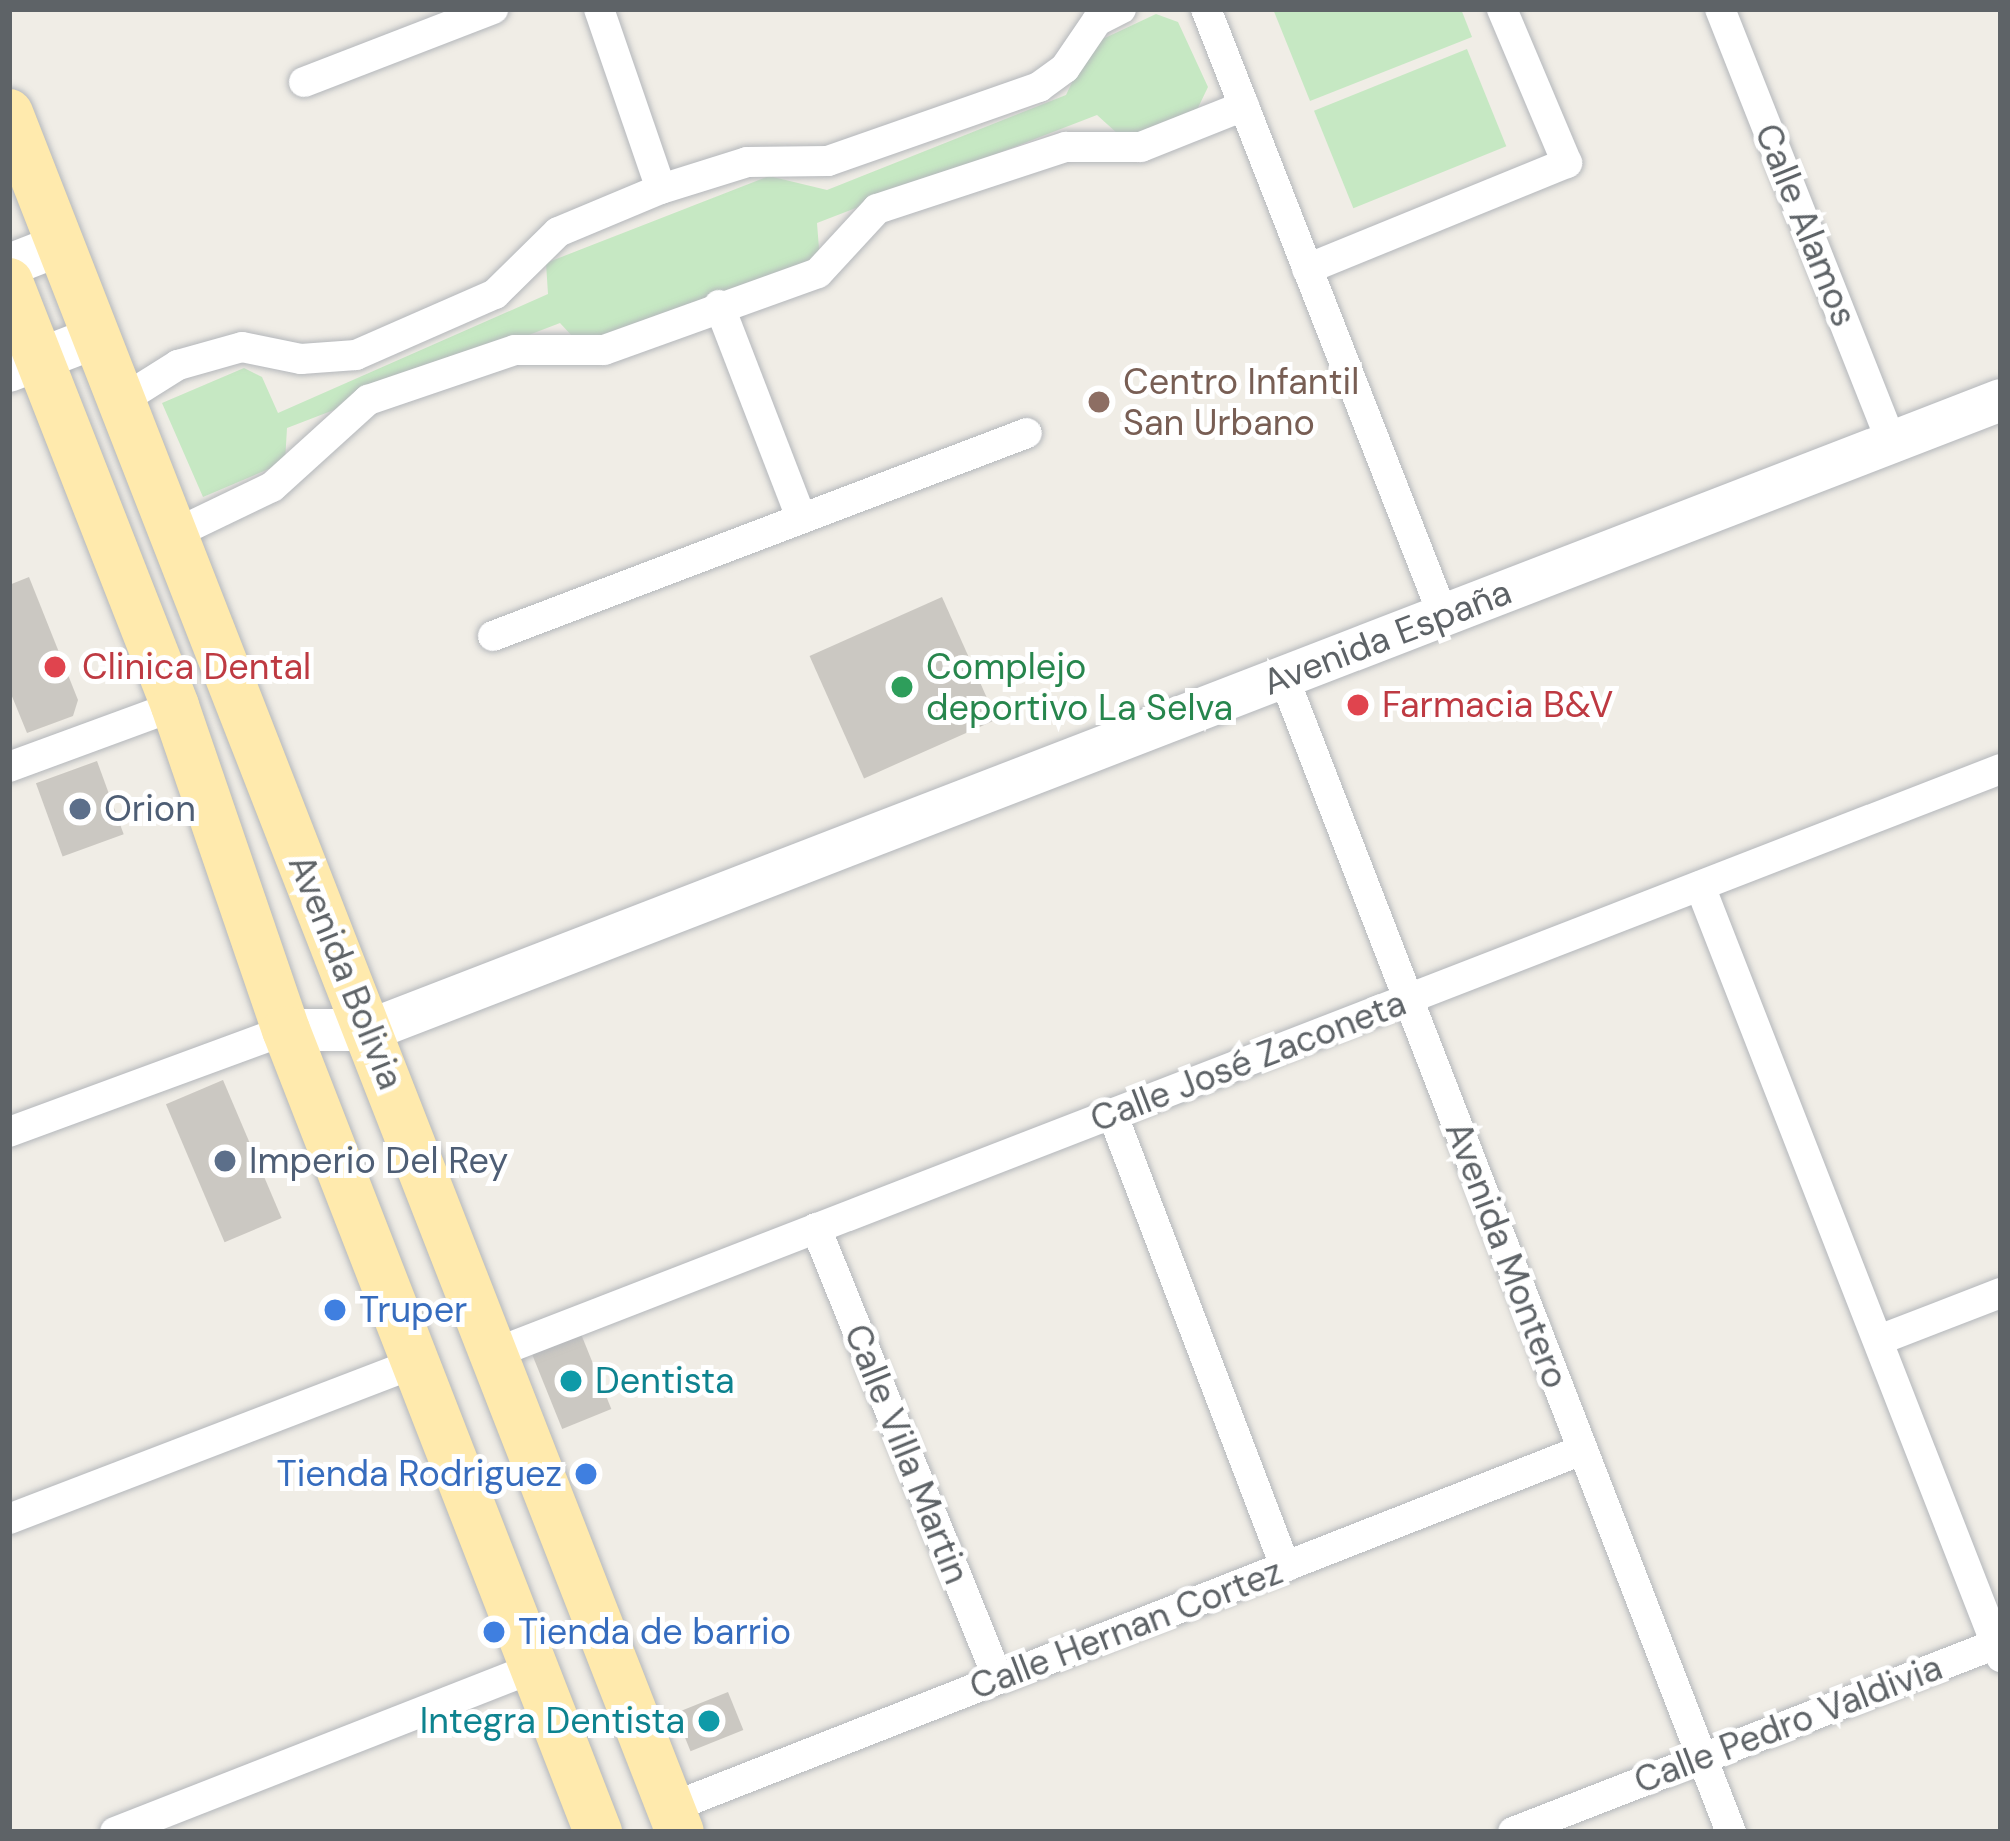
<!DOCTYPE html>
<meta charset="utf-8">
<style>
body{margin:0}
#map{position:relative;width:2010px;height:1841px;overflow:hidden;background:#f0ede6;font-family:"DM Sans",sans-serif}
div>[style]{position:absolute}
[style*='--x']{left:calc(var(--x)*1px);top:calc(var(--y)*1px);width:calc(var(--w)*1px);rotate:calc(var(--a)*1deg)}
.green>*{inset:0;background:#c6e8c3;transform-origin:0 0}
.building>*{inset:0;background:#cbc8c2;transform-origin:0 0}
.roads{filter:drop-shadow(0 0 3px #b4b7bb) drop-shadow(0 0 3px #b4b7bb)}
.street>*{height:30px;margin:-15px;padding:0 15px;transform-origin:15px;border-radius:15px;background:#fff}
.secondary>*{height:42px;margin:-21px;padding:0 21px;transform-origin:21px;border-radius:21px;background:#fff}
.primary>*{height:48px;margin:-24px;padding:0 24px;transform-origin:24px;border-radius:24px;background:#ffeaad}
.dots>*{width:33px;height:33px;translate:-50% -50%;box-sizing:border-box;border:6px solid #fff;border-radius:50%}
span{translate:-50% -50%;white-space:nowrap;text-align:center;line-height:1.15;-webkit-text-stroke:10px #fff;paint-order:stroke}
.street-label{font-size:36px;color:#5e6367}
.education-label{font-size:36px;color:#785e54}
.left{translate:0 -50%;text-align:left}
.leisure-label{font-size:36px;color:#27864d}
.health-label{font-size:36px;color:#be3a42}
.service-label{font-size:36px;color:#4e5e75}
.shop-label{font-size:36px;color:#366cbe}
.right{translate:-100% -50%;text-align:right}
.culture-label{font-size:36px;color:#0d838f}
.frame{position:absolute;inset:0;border:12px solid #5e6367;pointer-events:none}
</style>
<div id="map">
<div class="green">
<div style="clip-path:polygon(1273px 9px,1461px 9px,1472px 37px,1310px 101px)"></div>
<div style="clip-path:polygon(1156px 14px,1178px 22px,1208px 87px,1194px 116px,1128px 143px,1097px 115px,817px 223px,820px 261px,586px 351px,560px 323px,287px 428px,285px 462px,203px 497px,162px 403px,244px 368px,262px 377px,278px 413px,548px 294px,546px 263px,769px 176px,827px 190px,1066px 95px,1090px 45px)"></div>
<div style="left:1467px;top:49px;width:105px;height:165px;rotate:68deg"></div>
</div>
<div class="building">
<div style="clip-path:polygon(29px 577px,78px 700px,73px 716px,27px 733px,9px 689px,9px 585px)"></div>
<div style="left:942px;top:597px;width:134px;height:145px;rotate:66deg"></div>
<div style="left:97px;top:761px;width:78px;height:65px;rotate:70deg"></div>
<div style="left:223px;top:1080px;width:150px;height:62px;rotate:67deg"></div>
<div style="left:581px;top:1334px;width:81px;height:53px;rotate:68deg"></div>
<div style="left:728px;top:1692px;width:41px;height:57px;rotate:68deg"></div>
</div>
<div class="roads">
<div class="street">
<div style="--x:599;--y:9;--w:190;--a:71"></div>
<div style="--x:1206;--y:9;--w:651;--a:68.64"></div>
<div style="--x:1720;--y:9;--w:466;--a:68.4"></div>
<div style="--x:304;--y:82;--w:203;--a:-21.1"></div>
<div style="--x:1307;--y:269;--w:281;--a:-22.2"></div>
<div style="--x:1567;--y:163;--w:167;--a:-112.9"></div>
<div style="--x:719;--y:305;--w:228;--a:68.9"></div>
<div style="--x:119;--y:402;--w:70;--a:-32.1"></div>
<div style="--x:178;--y:365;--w:66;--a:-15.7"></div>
<div style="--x:242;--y:347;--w:60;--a:11.5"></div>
<div style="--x:301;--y:359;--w:55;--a:-4.2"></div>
<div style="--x:356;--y:355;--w:152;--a:-23.7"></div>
<div style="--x:495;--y:294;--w:88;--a:-44.5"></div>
<div style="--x:558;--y:232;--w:112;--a:-22.7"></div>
<div style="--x:661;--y:189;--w:90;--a:-17.4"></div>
<div style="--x:747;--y:162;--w:81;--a:-0.7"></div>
<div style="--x:828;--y:161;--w:224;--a:-19.3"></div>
<div style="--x:1039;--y:87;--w:32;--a:-36"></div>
<div style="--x:1065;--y:68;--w:57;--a:-55.8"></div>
<div style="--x:1097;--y:21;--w:27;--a:-27"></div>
<div style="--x:170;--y:536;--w:113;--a:-25.7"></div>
<div style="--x:272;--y:487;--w:130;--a:-42.2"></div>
<div style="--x:368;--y:400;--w:155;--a:-18.8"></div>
<div style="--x:515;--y:350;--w:89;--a:0"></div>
<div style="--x:604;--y:350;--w:227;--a:-19.8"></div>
<div style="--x:818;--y:273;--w:87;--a:-47.3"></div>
<div style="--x:877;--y:209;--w:199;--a:-18.2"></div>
<div style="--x:1066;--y:147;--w:75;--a:0"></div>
<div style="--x:1141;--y:147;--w:111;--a:-21.7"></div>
<div style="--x:493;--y:636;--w:571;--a:-20.81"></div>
<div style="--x:1284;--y:678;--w:1238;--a:68.83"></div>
<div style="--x:9;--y:767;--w:177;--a:-20.2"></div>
<div style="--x:1700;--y:886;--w:828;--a:68.67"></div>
<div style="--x:1112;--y:1113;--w:486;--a:69.1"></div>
<div style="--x:9;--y:1132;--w:295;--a:-20.2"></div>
<div style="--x:816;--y:1228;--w:486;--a:68"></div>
<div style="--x:1879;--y:1340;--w:131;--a:-21.1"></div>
<div style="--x:495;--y:1353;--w:1615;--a:-21.2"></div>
<div style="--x:9;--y:1519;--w:435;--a:-21"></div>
<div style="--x:670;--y:1808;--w:980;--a:-21.43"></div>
<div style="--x:115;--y:1832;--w:450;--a:-21.4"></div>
<div style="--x:1513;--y:1832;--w:518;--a:-21.27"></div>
</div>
<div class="secondary">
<div style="--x:9;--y:265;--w:55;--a:-21.4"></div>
<div style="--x:9;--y:371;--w:91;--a:-21.2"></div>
<div style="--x:286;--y:1030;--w:84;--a:0"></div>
<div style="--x:370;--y:1030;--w:1748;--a:-21.12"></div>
</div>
<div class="primary">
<div style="--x:9;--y:113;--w:1845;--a:68.68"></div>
<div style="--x:9;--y:282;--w:455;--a:68.6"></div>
<div style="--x:175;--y:706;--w:342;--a:71.1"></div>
<div style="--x:286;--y:1030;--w:861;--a:68.74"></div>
</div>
</div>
<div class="dots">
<div style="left:1099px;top:402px;background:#8d6e63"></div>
<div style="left:55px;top:667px;background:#e0444e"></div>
<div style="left:902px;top:687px;background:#2e9e5b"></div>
<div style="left:1358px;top:705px;background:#e0444e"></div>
<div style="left:80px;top:809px;background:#5c6f8a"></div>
<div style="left:225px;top:1161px;background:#5c6f8a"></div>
<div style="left:335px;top:1310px;background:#3f7fe0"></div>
<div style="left:571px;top:1381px;background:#0f9aa8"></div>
<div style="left:586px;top:1474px;background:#3f7fe0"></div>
<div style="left:494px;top:1632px;background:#3f7fe0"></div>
<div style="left:709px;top:1721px;background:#0f9aa8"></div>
</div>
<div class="street-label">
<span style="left:1806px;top:225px;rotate:68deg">Calle Alamos</span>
<span style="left:1387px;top:637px;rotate:-21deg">Avenida España</span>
<span style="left:346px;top:972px;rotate:68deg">Avenida Bolivia</span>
<span style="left:1248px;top:1061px;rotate:-21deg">Calle José Zaconeta</span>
<span style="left:1507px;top:1255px;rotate:69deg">Avenida Montero</span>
<span style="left:907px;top:1454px;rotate:68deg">Calle Villa Martin</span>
<span style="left:1126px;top:1629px;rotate:-21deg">Calle Hernan Cortez</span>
<span style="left:1788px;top:1724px;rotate:-21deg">Calle Pedro Valdivia</span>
</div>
<div class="education-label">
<span class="left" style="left:1123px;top:402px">Centro Infantil<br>San Urbano</span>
</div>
<div class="leisure-label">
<span class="left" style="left:926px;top:687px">Complejo<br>deportivo La Selva</span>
</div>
<div class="health-label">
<span class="left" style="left:82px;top:667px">Clinica Dental</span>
<span class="left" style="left:1382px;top:705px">Farmacia B&amp;V</span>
</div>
<div class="service-label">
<span class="left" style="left:104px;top:809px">Orion</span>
<span class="left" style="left:249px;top:1161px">Imperio Del Rey</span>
</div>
<div class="shop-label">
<span class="left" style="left:359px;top:1310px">Truper</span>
<span class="right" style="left:562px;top:1474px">Tienda Rodriguez</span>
<span class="left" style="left:518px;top:1632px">Tienda de barrio</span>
</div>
<div class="culture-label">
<span class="left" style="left:595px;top:1381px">Dentista</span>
<span class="right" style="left:685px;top:1721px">Integra Dentista</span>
</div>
<div class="frame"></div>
</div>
